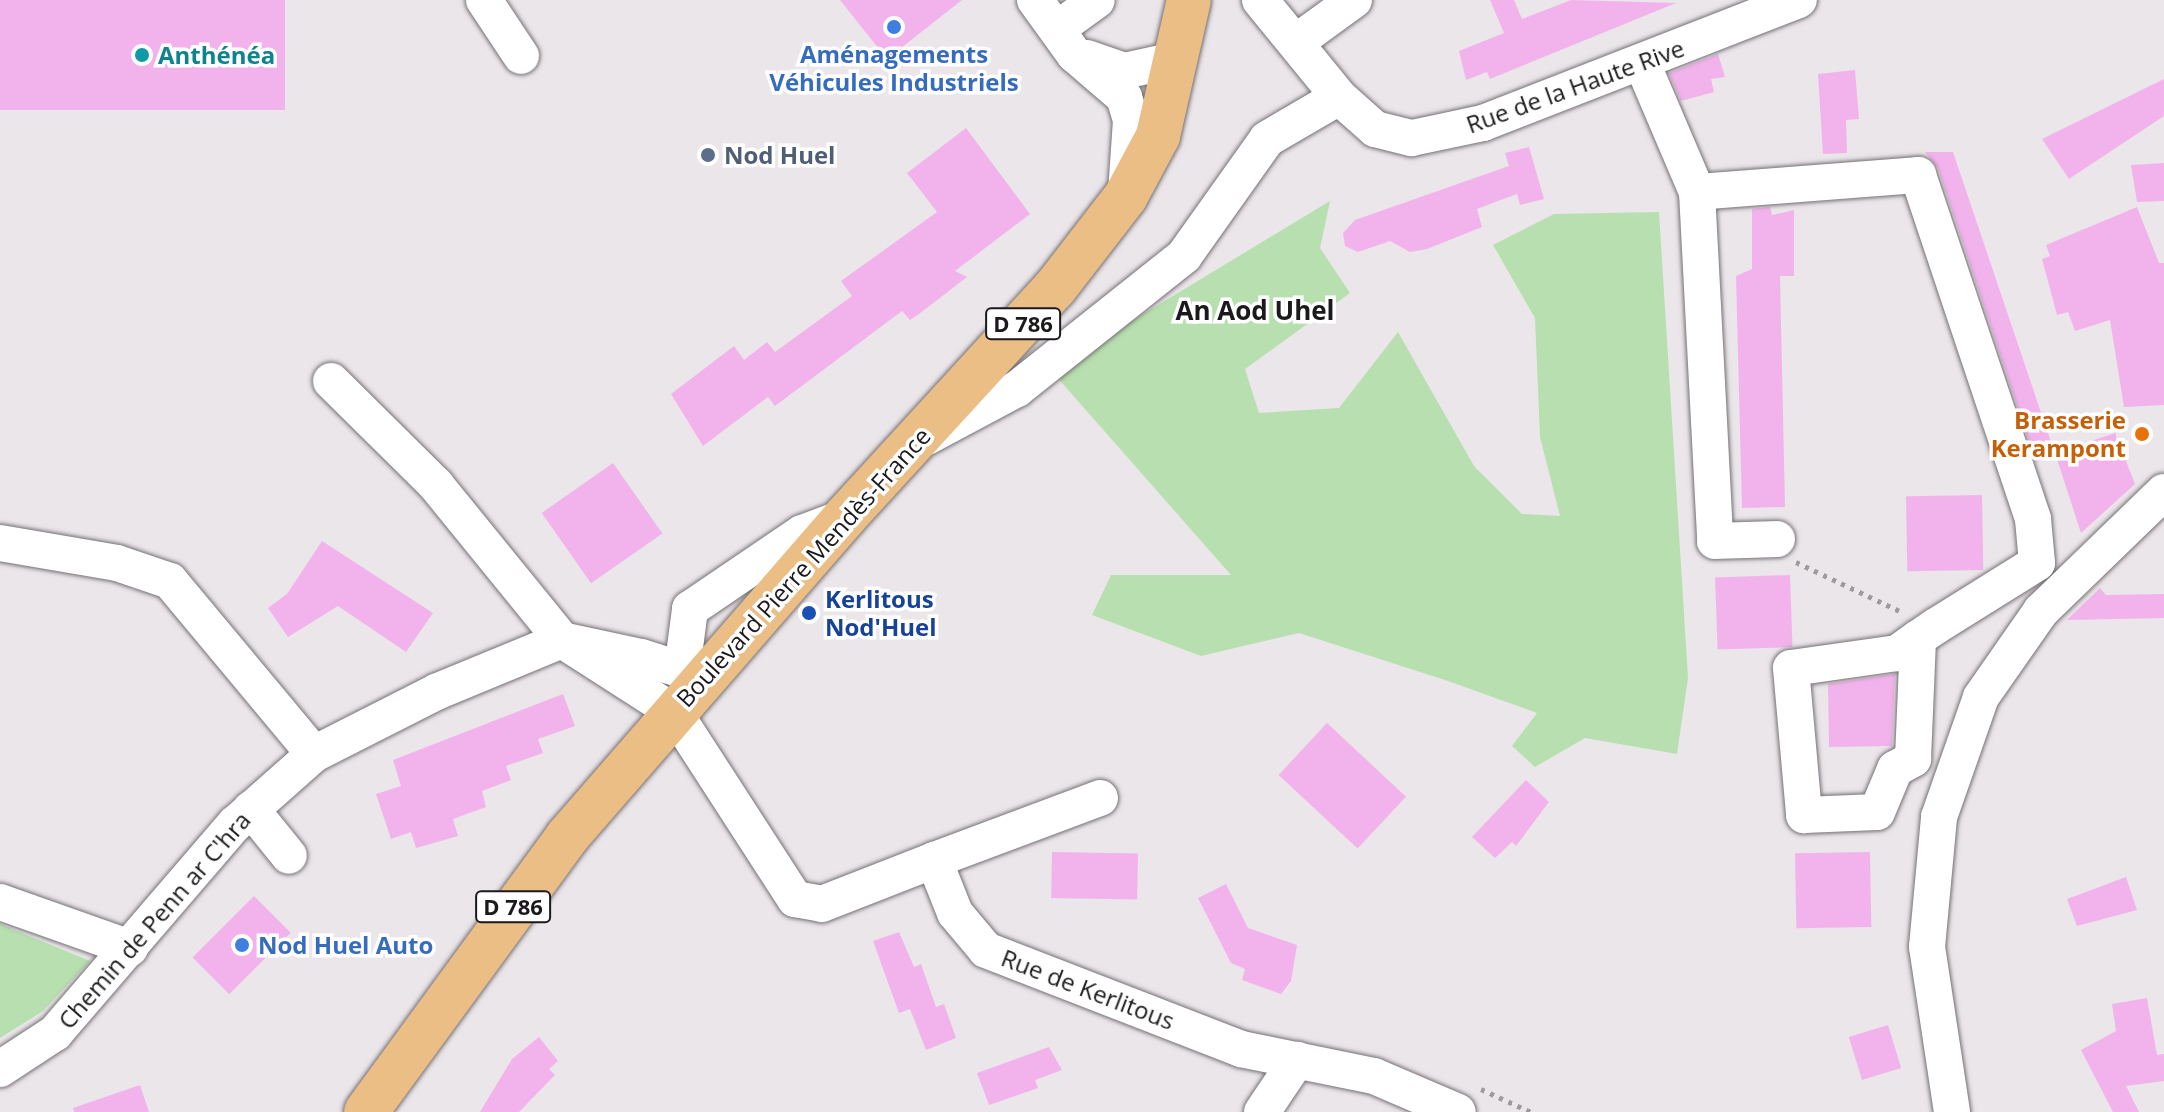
<!DOCTYPE html>
<meta charset="utf-8">
<style>
body{margin:0}
#map{position:relative;width:2164px;height:1112px;overflow:hidden;background:#ebe6ea;font-family:"Open Sans",sans-serif}
div>[style]{position:absolute}
[style*='--x']{left:calc(var(--x)*1px);top:calc(var(--y)*1px);width:calc(var(--w)*1px);rotate:calc(var(--a)*1deg)}
.green>*{inset:0;background:#b8dfaf}
.building>*{inset:0;background:#f2b3ec;transform-origin:0 0}
.path>*{height:5px;margin-top:-2.5px;transform-origin:0;background:repeating-linear-gradient(90deg,#9e9a9e 0 4px,transparent 0 10px)}
.roads{filter:drop-shadow(0 0 2px #757175) drop-shadow(0 0 2px #757175)}
.minor>*{height:36px;margin:-18px;padding:0 18px;transform-origin:18px;border-radius:18px;background:#fff}
.major>*{height:44px;margin:-22px;padding:0 22px;transform-origin:22px;border-radius:22px;background:#eabe85}
.dots>*{width:22px;height:22px;translate:-50% -50%;box-sizing:border-box;border:4px solid #fff;border-radius:50%}
span{translate:-50% -50%;white-space:nowrap;text-align:center;line-height:1.15;-webkit-text-stroke:7px #fff;paint-order:stroke}
.shield-label span{padding:2px 6px;background:#fff;border:2px solid;border-radius:6px;-webkit-text-stroke-width:0}
.shield-label{font-size:22px;color:#1b191b;font-weight:700}
.shop-label{font-size:24px;color:#366cbe;font-weight:700}
.left{translate:0 -50%;text-align:left}
.culture-label{font-size:24px;color:#0d838f;font-weight:700}
.street-label{font-size:24px;color:#1b191b}
.service-label{font-size:24px;color:#4e5e75;font-weight:700}
.food-label{font-size:24px;color:#c56008;font-weight:700}
.right{translate:-100% -50%;text-align:right}
.transit-label{font-size:24px;color:#164399;font-weight:700}
.neighbourhood-label{font-size:26px;color:#1b191b;font-weight:700}
</style>
<div id="map">
<div class="green">
<div style="clip-path:polygon(1330px 201px,1320px 248px,1350px 293px,1245px 369px,1259px 413px,1339px 408px,1398px 332px,1474px 466px,1522px 514px,1560px 516px,1540px 437px,1535px 318px,1493px 245px,1554px 214px,1659px 212px,1688px 678px,1677px 754px,1585px 738px,1535px 767px,1512px 746px,1537px 713px,1448px 681px,1299px 633px,1201px 656px,1092px 615px,1111px 575px,1231px 575px,1055px 375px,1115px 331px)"></div>
<div style="clip-path:polygon(0 924px,90px 961px,43px 1011px,0 1038px)"></div>
</div>
<div class="building">
<div style="left:0;top:0;width:285px;height:110px"></div>
<div style="clip-path:polygon(840px 0,962px 0,887px 59px)"></div>
<div style="clip-path:polygon(1490px 0,1514px 0,1522px 19px,1571px 0,1676px 3px,1490px 79px,1487px 72px,1466px 80px,1459px 51px,1504px 33px)"></div>
<div style="clip-path:polygon(1718px 54px,1725px 77px,1711px 79px,1714px 92px,1681px 101px,1669px 73px)"></div>
<div style="clip-path:polygon(1855px 70px,1859px 119px,1846px 120px,1847px 153px,1823px 154px,1818px 74px)"></div>
<div style="clip-path:polygon(2164px 79px,2164px 116px,2069px 179px,2042px 139px)"></div>
<div style="clip-path:polygon(966px 128px,1030px 214px,955px 271px,967px 277px,919px 314px,910px 320px,902px 311px,775px 406px,768px 397px,703px 446px,671px 394px,734px 346px,744px 360px,767px 342px,775px 352px,852px 296px,841px 281px,937px 212px,907px 173px)"></div>
<div style="clip-path:polygon(1529px 147px,1544px 199px,1520px 205px,1517px 194px,1477px 209px,1482px 227px,1427px 249px,1410px 252px,1390px 241px,1358px 252px,1345px 246px,1343px 233px,1355px 220px,1509px 166px,1505px 153px)"></div>
<div style="clip-path:polygon(1925px 152px,1953px 152px,2056px 457px,2036px 462px,1938px 168px)"></div>
<div style="clip-path:polygon(2164px 163px,2164px 201px,2137px 202px,2131px 165px)"></div>
<div style="clip-path:polygon(1770px 207px,1772px 215px,1794px 210px,1794px 276px,1780px 276px,1785px 507px,1742px 508px,1736px 276px,1752px 269px,1752px 209px)"></div>
<div style="clip-path:polygon(2137px 207px,2159px 263px,2164px 263px,2164px 405px,2124px 407px,2110px 320px,2075px 331px,2068px 312px,2057px 315px,2042px 259px,2050px 256px,2046px 245px)"></div>
<div style="clip-path:polygon(2115px 433px,2135px 484px,2081px 533px,2055px 453px)"></div>
<div style="left:613px;top:463px;width:86px;height:87px;rotate:55deg"></div>
<div style="left:1982px;top:495px;width:75px;height:76px;rotate:89deg"></div>
<div style="clip-path:polygon(322px 541px,433px 613px,406px 652px,338px 606px,288px 637px,268px 608px,287px 594px)"></div>
<div style="left:1790px;top:575px;width:72px;height:75px;rotate:88deg"></div>
<div style="clip-path:polygon(2100px 588px,2106px 595px,2164px 594px,2164px 618px,2067px 620px)"></div>
<div style="clip-path:polygon(1895px 674px,1892px 746px,1829px 747px,1828px 684px)"></div>
<div style="clip-path:polygon(563px 694px,575px 726px,538px 739px,543px 753px,506px 766px,511px 780px,482px 791px,486px 807px,453px 819px,458px 836px,416px 848px,411px 832px,391px 839px,376px 794px,401px 786px,393px 760px)"></div>
<div style="left:1327px;top:723px;width:108px;height:71px;rotate:43deg"></div>
<div style="clip-path:polygon(1526px 780px,1549px 802px,1516px 846px,1512px 842px,1495px 858px,1472px 837px)"></div>
<div style="left:1052px;top:852px;width:86px;height:46px;rotate:1deg"></div>
<div style="left:1870px;top:852px;width:75px;height:75px;rotate:89deg"></div>
<div style="clip-path:polygon(2126px 877px,2137px 910px,2077px 926px,2067px 899px)"></div>
<div style="clip-path:polygon(1226px 884px,1248px 928px,1297px 945px,1291px 981px,1281px 994px,1242px 980px,1245px 969px,1231px 963px,1198px 898px)"></div>
<div style="left:254px;top:896px;width:52px;height:87px;rotate:45deg"></div>
<div style="clip-path:polygon(899px 932px,914px 967px,921px 964px,936px 1007px,944px 1004px,956px 1038px,926px 1050px,910px 1009px,899px 1013px,873px 941px)"></div>
<div style="clip-path:polygon(2147px 998px,2157px 1055px,2164px 1054px,2164px 1081px,2126px 1086px,2139px 1112px,2113px 1112px,2081px 1050px,2116px 1031px,2112px 1004px)"></div>
<div style="left:1888px;top:1025px;width:45px;height:41px;rotate:73deg"></div>
<div style="clip-path:polygon(539px 1037px,558px 1061px,549px 1069px,555px 1075px,519px 1112px,480px 1112px,512px 1059px)"></div>
<div style="clip-path:polygon(1049px 1047px,1062px 1070px,1035px 1080px,1038px 1088px,989px 1105px,977px 1073px)"></div>
<div style="clip-path:polygon(140px 1085px,149px 1112px,74px 1112px,73px 1108px)"></div>
</div>
<div class="path">
<div style="--x:1796;--y:562;--w:117;--a:25.3"></div>
<div style="--x:1481;--y:1089;--w:55;--a:24.7"></div>
</div>
<div class="roads">
<div class="minor">
<div style="--x:484;--y:0;--w:67;--a:56.5"></div>
<div style="--x:1035;--y:0;--w:67;--a:54.2"></div>
<div style="--x:1074;--y:54;--w:66;--a:40.7"></div>
<div style="--x:1124;--y:97;--w:24;--a:73"></div>
<div style="--x:1131;--y:120;--w:73;--a:93.9"></div>
<div style="--x:1260;--y:0;--w:125;--a:50.8"></div>
<div style="--x:1339;--y:97;--w:48;--a:41.6"></div>
<div style="--x:1375;--y:129;--w:38;--a:14"></div>
<div style="--x:1412;--y:138;--w:73;--a:-11.9"></div>
<div style="--x:1483;--y:123;--w:339;--a:-21.3"></div>
<div style="--x:1057;--y:29;--w:49;--a:-35.9"></div>
<div style="--x:1299;--y:40;--w:68;--a:-36"></div>
<div style="--x:1087;--y:58;--w:39;--a:19"></div>
<div style="--x:1124;--y:71;--w:56;--a:-12.3"></div>
<div style="--x:1642;--y:63;--w:140;--a:66.9"></div>
<div style="--x:1697;--y:192;--w:349;--a:87"></div>
<div style="--x:1715;--y:541;--w:62;--a:-1.8"></div>
<div style="--x:1697;--y:192;--w:222;--a:-4.4"></div>
<div style="--x:1918;--y:175;--w:363;--a:71.5"></div>
<div style="--x:2033;--y:519;--w:44;--a:84.8"></div>
<div style="--x:2037;--y:563;--w:119;--a:148"></div>
<div style="--x:1936;--y:626;--w:22;--a:146"></div>
<div style="--x:1918;--y:638;--w:26;--a:144"></div>
<div style="--x:1897;--y:653;--w:107;--a:171.9"></div>
<div style="--x:1791;--y:668;--w:148;--a:84.9"></div>
<div style="--x:1804;--y:815;--w:73;--a:-2.4"></div>
<div style="--x:1877;--y:812;--w:47;--a:-67.3"></div>
<div style="--x:1895;--y:769;--w:21;--a:-29"></div>
<div style="--x:1913;--y:759;--w:121;--a:-87.6"></div>
<div style="--x:331;--y:381;--w:148;--a:44.7"></div>
<div style="--x:436;--y:485;--w:200;--a:50.9"></div>
<div style="--x:562;--y:640;--w:133;--a:32.7"></div>
<div style="--x:674;--y:712;--w:223;--a:57.1"></div>
<div style="--x:795;--y:899;--w:27;--a:10"></div>
<div style="--x:822;--y:904;--w:120;--a:-21.4"></div>
<div style="--x:927;--y:437;--w:102;--a:-28.1"></div>
<div style="--x:1017;--y:389;--w:213;--a:-38.5"></div>
<div style="--x:1184;--y:256;--w:143;--a:-54.6"></div>
<div style="--x:1267;--y:139;--w:83;--a:-30.3"></div>
<div style="--x:0;--y:543;--w:119;--a:9.7"></div>
<div style="--x:117;--y:563;--w:56;--a:18.8"></div>
<div style="--x:170;--y:581;--w:225;--a:50.2"></div>
<div style="--x:682;--y:670;--w:62;--a:-82.5"></div>
<div style="--x:690;--y:609;--w:135;--a:-34.2"></div>
<div style="--x:802;--y:533;--w:46;--a:-20.4"></div>
<div style="--x:1100;--y:798;--w:177;--a:159.5"></div>
<div style="--x:934;--y:860;--w:57;--a:68.4"></div>
<div style="--x:955;--y:913;--w:48;--a:50"></div>
<div style="--x:986;--y:950;--w:274;--a:21.2"></div>
<div style="--x:1241;--y:1049;--w:136;--a:11.5"></div>
<div style="--x:1374;--y:1076;--w:91;--a:23.2"></div>
<div style="--x:251;--y:809;--w:60;--a:51"></div>
<div style="--x:0;--y:902;--w:138;--a:19.5"></div>
<div style="--x:0;--y:1069;--w:66;--a:-33.2"></div>
<div style="--x:55;--y:1033;--w:276;--a:-49.3"></div>
<div style="--x:235;--y:824;--w:106;--a:-41.5"></div>
<div style="--x:314;--y:754;--w:137;--a:-26.9"></div>
<div style="--x:436;--y:692;--w:136;--a:-22.4"></div>
<div style="--x:562;--y:640;--w:81;--a:12.1"></div>
<div style="--x:641;--y:657;--w:43;--a:17.6"></div>
<div style="--x:682;--y:670;--w:23;--a:38"></div>
<div style="--x:1262;--y:1112;--w:63;--a:-56.1"></div>
<div style="--x:1952;--y:1112;--w:167;--a:-98.6"></div>
<div style="--x:1927;--y:947;--w:131;--a:-84.7"></div>
<div style="--x:1939;--y:817;--w:127;--a:-70.7"></div>
<div style="--x:1981;--y:697;--w:105;--a:-55.1"></div>
<div style="--x:2041;--y:611;--w:171;--a:-44.1"></div>
</div>
<div class="major">
<div style="--x:366;--y:1112;--w:341;--a:-53.8"></div>
<div style="--x:567;--y:837;--w:424;--a:-49"></div>
<div style="--x:845;--y:517;--w:311;--a:-47.5"></div>
<div style="--x:1055;--y:288;--w:116;--a:-52.3"></div>
<div style="--x:1126;--y:196;--w:68;--a:-61.9"></div>
<div style="--x:1158;--y:136;--w:139;--a:-77.2"></div>
</div>
</div>
<div class="dots">
<div style="left:894px;top:27px;background:#3f7fe0"></div>
<div style="left:142px;top:55px;background:#0f9aa8"></div>
<div style="left:708px;top:155px;background:#5c6f8a"></div>
<div style="left:2142px;top:434px;background:#e8710a"></div>
<div style="left:809px;top:613px;background:#1a4fb4"></div>
<div style="left:242px;top:945px;background:#3f7fe0"></div>
</div>
<div class="shield-label">
<span style="left:1023px;top:324px">D 786</span>
<span style="left:513px;top:907px">D 786</span>
</div>
<div class="shop-label">
<span style="left:894px;top:68px">Aménagements<br>Véhicules Industriels</span>
<span class="left" style="left:258px;top:945px">Nod Huel Auto</span>
</div>
<div class="culture-label">
<span class="left" style="left:158px;top:55px">Anthénéa</span>
</div>
<div class="street-label">
<span style="left:1575px;top:86px;rotate:-20deg">Rue de la Haute Rive</span>
<span style="left:803px;top:567px;rotate:-48deg">Boulevard Pierre Mendès-France</span>
<span style="left:154px;top:920px;rotate:-49deg">Chemin de Penn ar C'hra</span>
<span style="left:1088px;top:989px;rotate:21deg">Rue de Kerlitous</span>
</div>
<div class="service-label">
<span class="left" style="left:724px;top:155px">Nod Huel</span>
</div>
<div class="food-label">
<span class="right" style="left:2126px;top:434px">Brasserie<br>Kerampont</span>
</div>
<div class="transit-label">
<span class="left" style="left:825px;top:613px">Kerlitous<br>Nod'Huel</span>
</div>
<div class="neighbourhood-label">
<span style="left:1255px;top:311px">An Aod Uhel</span>
</div>
</div>
